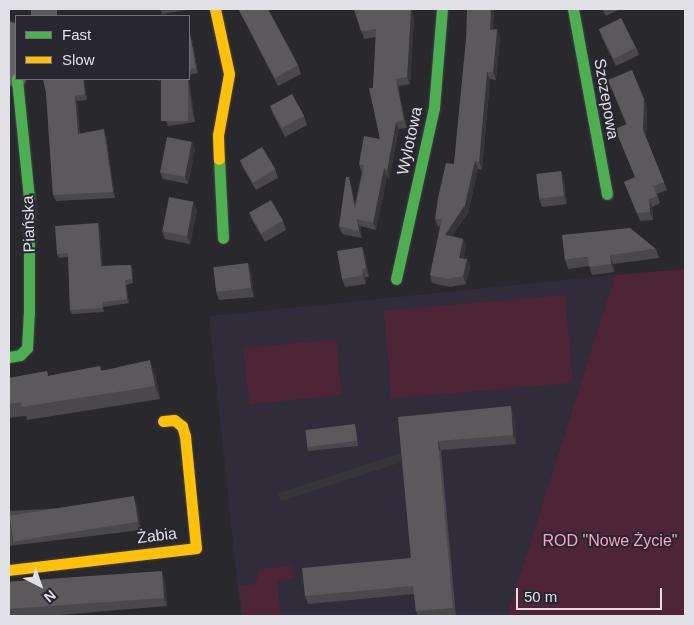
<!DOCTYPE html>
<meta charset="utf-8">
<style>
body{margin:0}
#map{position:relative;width:694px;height:625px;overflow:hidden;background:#29282d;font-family:Helvetica,sans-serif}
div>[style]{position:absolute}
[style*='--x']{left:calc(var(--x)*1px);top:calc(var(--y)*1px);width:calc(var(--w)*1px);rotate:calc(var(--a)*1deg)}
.built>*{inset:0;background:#302c3a}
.green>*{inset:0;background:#4e2537;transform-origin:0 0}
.roads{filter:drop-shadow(0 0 1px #434347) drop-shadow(0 0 1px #434347)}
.street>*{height:19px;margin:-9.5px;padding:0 9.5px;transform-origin:9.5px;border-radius:9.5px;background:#636266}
.fast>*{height:11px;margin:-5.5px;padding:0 5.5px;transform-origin:5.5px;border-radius:5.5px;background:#4caf50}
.slow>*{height:11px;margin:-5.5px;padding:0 5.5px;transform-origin:5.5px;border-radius:5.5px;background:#ffc107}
.wall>*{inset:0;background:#4a484c}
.shaded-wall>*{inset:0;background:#363538;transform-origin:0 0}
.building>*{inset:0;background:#5b595c;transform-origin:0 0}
span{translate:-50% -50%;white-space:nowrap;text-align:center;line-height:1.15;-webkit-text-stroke:4px #28262f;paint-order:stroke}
.street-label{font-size:16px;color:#e1e0e6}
.park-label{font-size:16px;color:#fca2c4}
.frame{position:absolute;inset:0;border:10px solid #e1e0e6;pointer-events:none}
.legend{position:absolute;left:15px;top:15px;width:175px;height:65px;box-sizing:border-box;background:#28262f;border:1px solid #727078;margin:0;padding:6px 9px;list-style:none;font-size:15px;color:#e1e0e6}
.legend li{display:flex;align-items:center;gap:10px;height:25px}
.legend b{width:25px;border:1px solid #727078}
.north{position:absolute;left:15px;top:560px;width:50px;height:50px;-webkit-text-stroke:4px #28262f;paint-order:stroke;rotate:139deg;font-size:14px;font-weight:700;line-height:20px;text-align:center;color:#e1e0e6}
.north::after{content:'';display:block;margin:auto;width:18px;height:22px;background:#e1e0e6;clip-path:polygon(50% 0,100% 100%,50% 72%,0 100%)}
.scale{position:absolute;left:516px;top:588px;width:146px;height:22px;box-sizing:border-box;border:2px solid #e1e0e6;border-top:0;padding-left:6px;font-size:15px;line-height:18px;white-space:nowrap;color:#e1e0e6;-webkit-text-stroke:4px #28262f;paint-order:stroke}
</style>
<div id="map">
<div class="built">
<div style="clip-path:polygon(615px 275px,507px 616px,241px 616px,209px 316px)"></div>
</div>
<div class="green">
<div style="clip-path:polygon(685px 269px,685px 616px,507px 616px,615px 275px)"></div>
<div style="left:565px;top:295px;width:88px;height:182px;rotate:85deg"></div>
<div style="left:336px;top:339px;width:56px;height:93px;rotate:84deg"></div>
<div style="clip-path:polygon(291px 566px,294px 578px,277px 581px,281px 616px,242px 616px,239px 586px,255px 584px,260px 569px)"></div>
</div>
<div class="roads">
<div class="street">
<div style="--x:9;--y:31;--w:47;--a:81.3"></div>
</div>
<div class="fast">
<div style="--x:573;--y:9;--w:188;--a:79.6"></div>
<div style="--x:219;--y:159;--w:79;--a:87.1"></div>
<div style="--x:396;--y:279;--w:175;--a:-77.5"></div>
<div style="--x:434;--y:108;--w:99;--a:-85.4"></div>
<div style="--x:9;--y:357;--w:11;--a:-10"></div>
<div style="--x:20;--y:355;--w:10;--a:-45"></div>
<div style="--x:27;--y:348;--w:34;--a:-87"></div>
<div style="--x:29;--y:314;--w:116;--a:-90"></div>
<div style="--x:29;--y:198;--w:120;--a:-95.8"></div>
</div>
<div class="slow">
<div style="--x:215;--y:9;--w:66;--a:77.8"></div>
<div style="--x:229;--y:74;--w:62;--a:100.2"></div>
<div style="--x:218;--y:135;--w:24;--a:88"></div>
<div style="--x:9;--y:570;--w:188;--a:-6.7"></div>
<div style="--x:196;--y:548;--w:113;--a:-95.6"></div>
<div style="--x:185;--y:436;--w:10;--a:-107"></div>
<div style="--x:182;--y:426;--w:10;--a:-143"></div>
<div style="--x:174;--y:420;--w:11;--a:175"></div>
</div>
</div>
<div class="wall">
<div style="clip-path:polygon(160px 9px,187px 9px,187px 10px,162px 14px)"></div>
<div style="clip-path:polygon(354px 9px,414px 17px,410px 84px,398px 86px,407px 128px,399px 129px,389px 179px,387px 176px,376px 230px,360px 226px,362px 238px,342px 234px,339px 226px,351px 184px,355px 205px,362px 172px,361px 171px,359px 164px,380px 139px,373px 88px,376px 37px,364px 39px)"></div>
<div style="clip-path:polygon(494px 9px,493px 30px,497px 29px,500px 37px,496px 80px,490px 79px,482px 170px,478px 169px,468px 213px,452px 236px,463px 239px,466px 246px,463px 259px,467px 259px,470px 267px,466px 284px,450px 287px,432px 283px,430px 275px,440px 226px,438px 227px,435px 219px,454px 164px,466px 40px)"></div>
<div style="clip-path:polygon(602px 9px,620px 9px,606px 16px)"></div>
<div style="clip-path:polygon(239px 10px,298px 65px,301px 74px,278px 86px,243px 18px)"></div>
<div style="clip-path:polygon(599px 29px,636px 47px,639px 55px,616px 66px,602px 38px)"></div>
<div style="clip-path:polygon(189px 34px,192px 39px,198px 73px,189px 75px)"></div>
<div style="clip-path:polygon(84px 79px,87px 100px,77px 101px,80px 134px,106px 135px,115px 198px,56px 201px,53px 195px,46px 93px)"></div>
<div style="clip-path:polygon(157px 79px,189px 79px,195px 122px,168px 126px,166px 121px,161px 80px,158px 81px)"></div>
<div style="clip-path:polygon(608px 80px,644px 99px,647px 107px,646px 137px,667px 190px,657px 194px,660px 203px,652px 207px,653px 220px,640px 221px,624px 182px,635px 178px,626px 124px)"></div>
<div style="clip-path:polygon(270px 106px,304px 116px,307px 125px,285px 137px,273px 114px)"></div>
<div style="clip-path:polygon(192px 142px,195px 149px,188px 184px,163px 179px,160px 172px)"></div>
<div style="clip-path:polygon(240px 160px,275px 169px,278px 178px,256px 190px,243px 168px)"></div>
<div style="clip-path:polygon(561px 171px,564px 180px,567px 204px,542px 207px,539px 199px)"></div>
<div style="clip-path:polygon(197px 210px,190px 244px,165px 239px,162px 231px)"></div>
<div style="clip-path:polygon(249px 212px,283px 221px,286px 230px,265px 242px,252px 220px)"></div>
<div style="clip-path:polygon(98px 223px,100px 227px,102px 266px,131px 265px,132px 269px,133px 283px,126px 285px,129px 303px,103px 307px,104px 312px,72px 314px,70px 310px,68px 257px,59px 258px,57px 254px)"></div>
<div style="clip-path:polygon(362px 247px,365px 255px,369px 277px,365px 277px,366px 284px,345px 287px,342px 279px)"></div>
<div style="clip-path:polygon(656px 249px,659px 258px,613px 264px,614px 272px,592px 275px,589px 266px,568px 269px,565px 260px)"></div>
<div style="clip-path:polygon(251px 272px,254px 297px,219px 300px,216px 292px)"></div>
<div style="clip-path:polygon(100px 366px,101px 370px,155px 374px,160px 399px,27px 420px,26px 416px,9px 418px,9px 378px,47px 371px,48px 376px)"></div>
<div style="clip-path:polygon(514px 415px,516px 444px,441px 450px,456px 616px,418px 616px,416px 611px,414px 594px,308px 604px,305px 596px,411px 558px,398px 417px)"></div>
<div style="clip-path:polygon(356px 428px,358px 446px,308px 451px,307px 447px)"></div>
<div style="clip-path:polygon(137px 504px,141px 530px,9px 546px,9px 511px)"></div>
<div style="clip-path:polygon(165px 580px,167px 606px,48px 616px,9px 616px,9px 585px)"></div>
</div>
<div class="shaded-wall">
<div style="clip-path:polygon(411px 9px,412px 9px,414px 17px,410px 84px,407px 77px)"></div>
<div style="clip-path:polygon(491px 9px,494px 9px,492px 38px,490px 30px)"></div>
<div style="clip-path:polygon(497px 29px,500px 37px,496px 80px,493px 72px)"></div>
<div style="clip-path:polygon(190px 34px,192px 39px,198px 73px,196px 68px)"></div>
<div style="clip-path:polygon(487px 72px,490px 79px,482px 170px,479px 162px)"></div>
<div style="clip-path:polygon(83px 79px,84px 79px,87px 100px,85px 94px)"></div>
<div style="clip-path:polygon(188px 79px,189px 79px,195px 122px,193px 116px)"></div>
<div style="clip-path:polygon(396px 79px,398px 86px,407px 128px,404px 120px)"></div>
<div style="clip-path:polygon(75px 96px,77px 101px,80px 140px,78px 134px)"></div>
<div style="clip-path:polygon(644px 99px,647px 107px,646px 138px,643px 130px)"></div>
<div style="clip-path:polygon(396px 122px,399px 129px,389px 179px,387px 171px)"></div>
<div style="clip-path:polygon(104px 129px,106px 135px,115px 198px,113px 192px)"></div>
<div style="clip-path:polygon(192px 142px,195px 149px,188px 184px,185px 176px)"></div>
<div style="clip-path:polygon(475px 161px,478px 169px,468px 213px,448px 242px,445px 235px)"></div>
<div style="clip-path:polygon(384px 168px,387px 176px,376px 230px,373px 223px)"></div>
<div style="clip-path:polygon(561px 171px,564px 180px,567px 204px,564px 196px)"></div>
<div style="clip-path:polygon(349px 177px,351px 184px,357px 216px,355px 209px)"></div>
<div style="clip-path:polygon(649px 199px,652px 207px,653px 220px,650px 212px)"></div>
<div style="clip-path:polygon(194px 202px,197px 210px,190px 244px,187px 236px)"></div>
<div style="clip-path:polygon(357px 219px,360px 226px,362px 238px,359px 231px)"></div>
<div style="clip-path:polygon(98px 223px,100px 227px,103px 271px,101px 266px)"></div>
<div style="clip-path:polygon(463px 239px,466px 246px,462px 266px,459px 258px)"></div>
<div style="clip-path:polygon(362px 247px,365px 255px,369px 277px,366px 268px)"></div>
<div style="clip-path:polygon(610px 255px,613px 264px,614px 272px,611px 264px)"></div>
<div style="clip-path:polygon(467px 259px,470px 267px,466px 284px,463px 276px)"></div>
<div style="clip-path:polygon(248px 263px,251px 272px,254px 297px,251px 288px)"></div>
<div style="clip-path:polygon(131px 265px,132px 269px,133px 283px,132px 279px)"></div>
<div style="clip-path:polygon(362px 269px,365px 277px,366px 284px,363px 275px)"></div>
<div style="clip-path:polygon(125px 280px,126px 285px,129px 303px,127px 299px)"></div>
<div style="clip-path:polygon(150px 360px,155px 374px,160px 399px,155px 386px)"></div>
<div style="clip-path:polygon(511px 406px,514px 415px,516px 444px,513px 435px)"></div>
<div style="left:438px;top:441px;width:9px;height:168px;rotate:72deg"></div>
<div style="clip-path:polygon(134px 496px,137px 504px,141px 530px,138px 522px)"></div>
<div style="clip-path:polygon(162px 571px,165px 580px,167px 606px,164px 598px)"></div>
</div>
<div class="building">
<div style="left:31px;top:9px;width:26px;height:7px"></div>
<div style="clip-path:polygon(242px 9px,268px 9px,298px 65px,275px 78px,239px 10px)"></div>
<div style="clip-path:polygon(354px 9px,411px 9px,411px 10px,407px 77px,396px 79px,404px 120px,396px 122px,387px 171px,384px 168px,373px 223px,357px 219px,359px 231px,339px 226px,346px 177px,349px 177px,355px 209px,364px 165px,359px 164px,364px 136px,380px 139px,369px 88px,373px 88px,376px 29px,361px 31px)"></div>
<div style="clip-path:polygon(467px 9px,491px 9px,490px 30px,497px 29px,493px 72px,487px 72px,479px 162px,475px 161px,465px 205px,445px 235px,463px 239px,459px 258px,467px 259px,463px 276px,447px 279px,430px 275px,442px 219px,435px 219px,438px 198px,446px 163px,454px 164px,466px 40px)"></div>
<div style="left:621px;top:18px;width:33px;height:25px;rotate:63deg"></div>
<div style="clip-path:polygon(189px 34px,190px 34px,196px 68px,189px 69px)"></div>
<div style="clip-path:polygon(632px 70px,644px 99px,643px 130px,664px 182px,653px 186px,657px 196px,649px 199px,650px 212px,637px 213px,624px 182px,635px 177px,615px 129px,627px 124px,608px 80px)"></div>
<div style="clip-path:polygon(43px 79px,83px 79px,85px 94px,75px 96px,78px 134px,104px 129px,113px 192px,53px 195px,46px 93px)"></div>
<div style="left:161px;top:79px;width:27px;height:42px"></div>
<div style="left:292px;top:94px;width:25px;height:25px;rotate:61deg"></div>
<div style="left:167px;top:137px;width:25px;height:36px;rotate:11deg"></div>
<div style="left:262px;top:147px;width:26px;height:26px;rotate:59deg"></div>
<div style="left:561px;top:171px;width:25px;height:25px;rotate:83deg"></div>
<div style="left:169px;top:197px;width:25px;height:35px;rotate:11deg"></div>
<div style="left:271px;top:200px;width:24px;height:25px;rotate:60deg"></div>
<div style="clip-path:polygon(98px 223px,101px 266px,131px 265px,132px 279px,125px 280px,127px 299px,102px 302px,102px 308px,70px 310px,68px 253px,57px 254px,55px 226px)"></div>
<div style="clip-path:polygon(630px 228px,656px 249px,610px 255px,611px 264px,589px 267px,588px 257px,565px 260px,562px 235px)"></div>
<div style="clip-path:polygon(362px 247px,366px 268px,362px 269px,363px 275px,342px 279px,337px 251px)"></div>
<div style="left:248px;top:263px;width:25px;height:35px;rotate:83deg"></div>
<div style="clip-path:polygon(150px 360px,155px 386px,22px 407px,21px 402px,9px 404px,9px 378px,47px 371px,48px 376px,100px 366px,101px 371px)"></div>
<div style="clip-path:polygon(511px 406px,513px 435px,438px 441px,453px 608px,416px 611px,413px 586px,305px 596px,302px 568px,411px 558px,398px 417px)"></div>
<div style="left:355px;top:424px;width:17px;height:50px;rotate:83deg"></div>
<div style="left:134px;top:496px;width:26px;height:126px;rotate:81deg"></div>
<div style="left:162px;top:571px;width:27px;height:154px;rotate:86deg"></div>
</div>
<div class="street-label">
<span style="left:606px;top:99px;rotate:80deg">Szczepowa</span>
<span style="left:410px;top:141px;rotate:-78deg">Wylotowa</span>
<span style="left:29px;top:224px;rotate:-92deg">Piańska</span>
<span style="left:157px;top:536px;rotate:-7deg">Żabia</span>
</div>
<div class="park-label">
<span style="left:610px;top:541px">ROD "Nowe Życie"</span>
</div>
<div class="frame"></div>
<ul class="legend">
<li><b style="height:6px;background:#4caf50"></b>Fast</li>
<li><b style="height:6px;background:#ffc107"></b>Slow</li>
</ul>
<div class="north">N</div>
<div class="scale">50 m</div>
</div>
